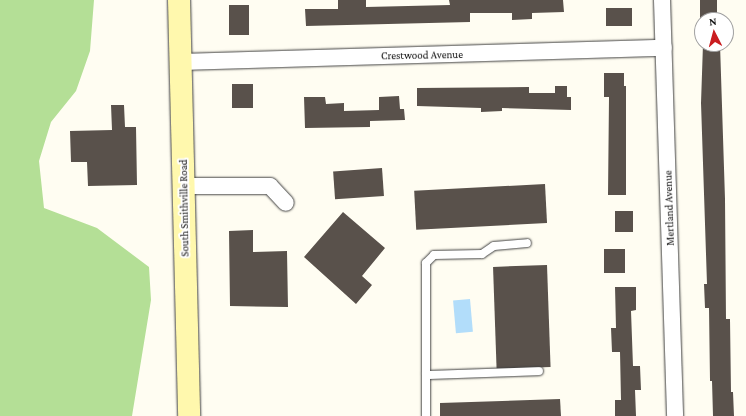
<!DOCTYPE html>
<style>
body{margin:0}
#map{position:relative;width:746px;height:416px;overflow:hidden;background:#fffdf2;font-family:"Crimson Pro",serif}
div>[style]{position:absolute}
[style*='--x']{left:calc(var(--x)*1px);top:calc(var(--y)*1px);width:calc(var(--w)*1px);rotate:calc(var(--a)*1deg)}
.forest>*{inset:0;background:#b4df96}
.water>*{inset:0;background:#b2ddfa;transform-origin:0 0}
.building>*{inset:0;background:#59514b;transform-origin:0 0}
.roads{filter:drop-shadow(0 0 1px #424242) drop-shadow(0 0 1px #424242)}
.lane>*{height:8px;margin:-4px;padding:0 4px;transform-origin:4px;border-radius:4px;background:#fff}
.street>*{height:16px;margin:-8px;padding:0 8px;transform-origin:8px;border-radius:8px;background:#fff}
.secondary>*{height:22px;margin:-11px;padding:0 11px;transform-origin:11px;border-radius:11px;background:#fff8ad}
span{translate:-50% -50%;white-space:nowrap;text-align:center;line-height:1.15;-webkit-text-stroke:4px #fff;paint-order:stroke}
.street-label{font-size:11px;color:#0f0f0f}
.north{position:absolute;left:694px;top:12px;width:40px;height:40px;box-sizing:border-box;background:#fff;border:1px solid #9f9f9f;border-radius:50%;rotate:354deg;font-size:11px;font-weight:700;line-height:16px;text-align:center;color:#0f0f0f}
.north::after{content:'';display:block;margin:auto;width:14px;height:18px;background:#ca1d20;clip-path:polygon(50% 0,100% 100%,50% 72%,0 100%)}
</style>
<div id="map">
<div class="forest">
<div style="clip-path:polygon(0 0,94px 0,90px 51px,76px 91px,51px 122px,39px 161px,44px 208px,97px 228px,149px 267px,151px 300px,132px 416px,0 416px)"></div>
</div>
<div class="water">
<div style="left:470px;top:299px;width:33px;height:17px;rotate:85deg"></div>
</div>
<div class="building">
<div style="clip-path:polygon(338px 0,366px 0,366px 7px,450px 5px,449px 0,563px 0,564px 12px,532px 13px,532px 19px,512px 20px,512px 13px,470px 13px,470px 22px,306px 26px,305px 9px,338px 9px)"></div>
<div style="left:700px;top:0;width:17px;height:20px"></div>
<div style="left:249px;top:5px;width:30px;height:20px;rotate:90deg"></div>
<div style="left:606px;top:8px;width:26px;height:18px"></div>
<div style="clip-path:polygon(703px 44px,720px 44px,725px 199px,726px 319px,730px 319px,731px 392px,733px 392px,734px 416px,713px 416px,712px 381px,710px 381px,709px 308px,705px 308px,704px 284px,707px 284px,701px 103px)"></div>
<div style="clip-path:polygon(604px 73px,624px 73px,624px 86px,626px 86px,626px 195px,608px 195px,609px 97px,604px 97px)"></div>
<div style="left:253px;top:84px;width:24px;height:21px;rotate:90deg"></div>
<div style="clip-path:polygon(555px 86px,567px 86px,567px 97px,571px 97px,571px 110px,502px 108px,502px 111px,481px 112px,481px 108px,417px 106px,417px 88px,529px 87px,529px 93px,555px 93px)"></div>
<div style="clip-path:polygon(399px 96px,400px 109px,404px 109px,405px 120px,370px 121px,370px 127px,305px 128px,304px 97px,325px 97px,326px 104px,344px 103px,344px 111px,379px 110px,379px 97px)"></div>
<div style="clip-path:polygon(111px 105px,124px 105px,125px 127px,136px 127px,137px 185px,88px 186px,87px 162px,71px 162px,70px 131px,112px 130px)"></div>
<div style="left:382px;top:168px;width:28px;height:49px;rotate:86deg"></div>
<div style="left:545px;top:184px;width:39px;height:131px;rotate:87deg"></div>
<div style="left:633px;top:211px;width:21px;height:18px;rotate:90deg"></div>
<div style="clip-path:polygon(343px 212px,385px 248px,362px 276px,372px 285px,356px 304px,304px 257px)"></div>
<div style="clip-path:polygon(253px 230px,253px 252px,287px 251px,288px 307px,230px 306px,229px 231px)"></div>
<div style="left:604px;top:249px;width:21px;height:24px"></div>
<div style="left:547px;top:265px;width:102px;height:54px;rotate:88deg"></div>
<div style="clip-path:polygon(615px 287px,636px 287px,636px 310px,631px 311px,633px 366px,640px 366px,641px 390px,635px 390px,636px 416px,615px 416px,615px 400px,621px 400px,620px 352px,612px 352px,611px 328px,616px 328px)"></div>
<div style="clip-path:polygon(560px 399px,561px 416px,440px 416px,440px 403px)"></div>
</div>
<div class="roads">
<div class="lane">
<div style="--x:426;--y:375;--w:113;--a:-2"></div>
<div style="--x:426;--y:416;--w:153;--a:-90"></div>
<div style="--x:426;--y:263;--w:11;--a:-45"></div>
<div style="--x:434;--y:255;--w:48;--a:-1.2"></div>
<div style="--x:482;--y:254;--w:14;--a:-34"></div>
<div style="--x:494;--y:246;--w:33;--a:-5"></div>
</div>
<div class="street">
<div style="--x:662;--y:0;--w:416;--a:88.2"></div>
<div style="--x:180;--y:62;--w:484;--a:-1.7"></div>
<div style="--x:183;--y:186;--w:87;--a:0"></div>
<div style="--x:270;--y:186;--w:23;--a:47"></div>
</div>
<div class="secondary">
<div style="--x:179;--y:0;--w:416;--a:88.6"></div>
</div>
</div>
<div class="street-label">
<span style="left:422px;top:55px;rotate:-1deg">Crestwood Avenue</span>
<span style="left:184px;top:208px;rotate:-91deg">South Smithville Road</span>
<span style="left:669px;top:208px;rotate:-92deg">Mertland Avenue</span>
</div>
<div class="north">N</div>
</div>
